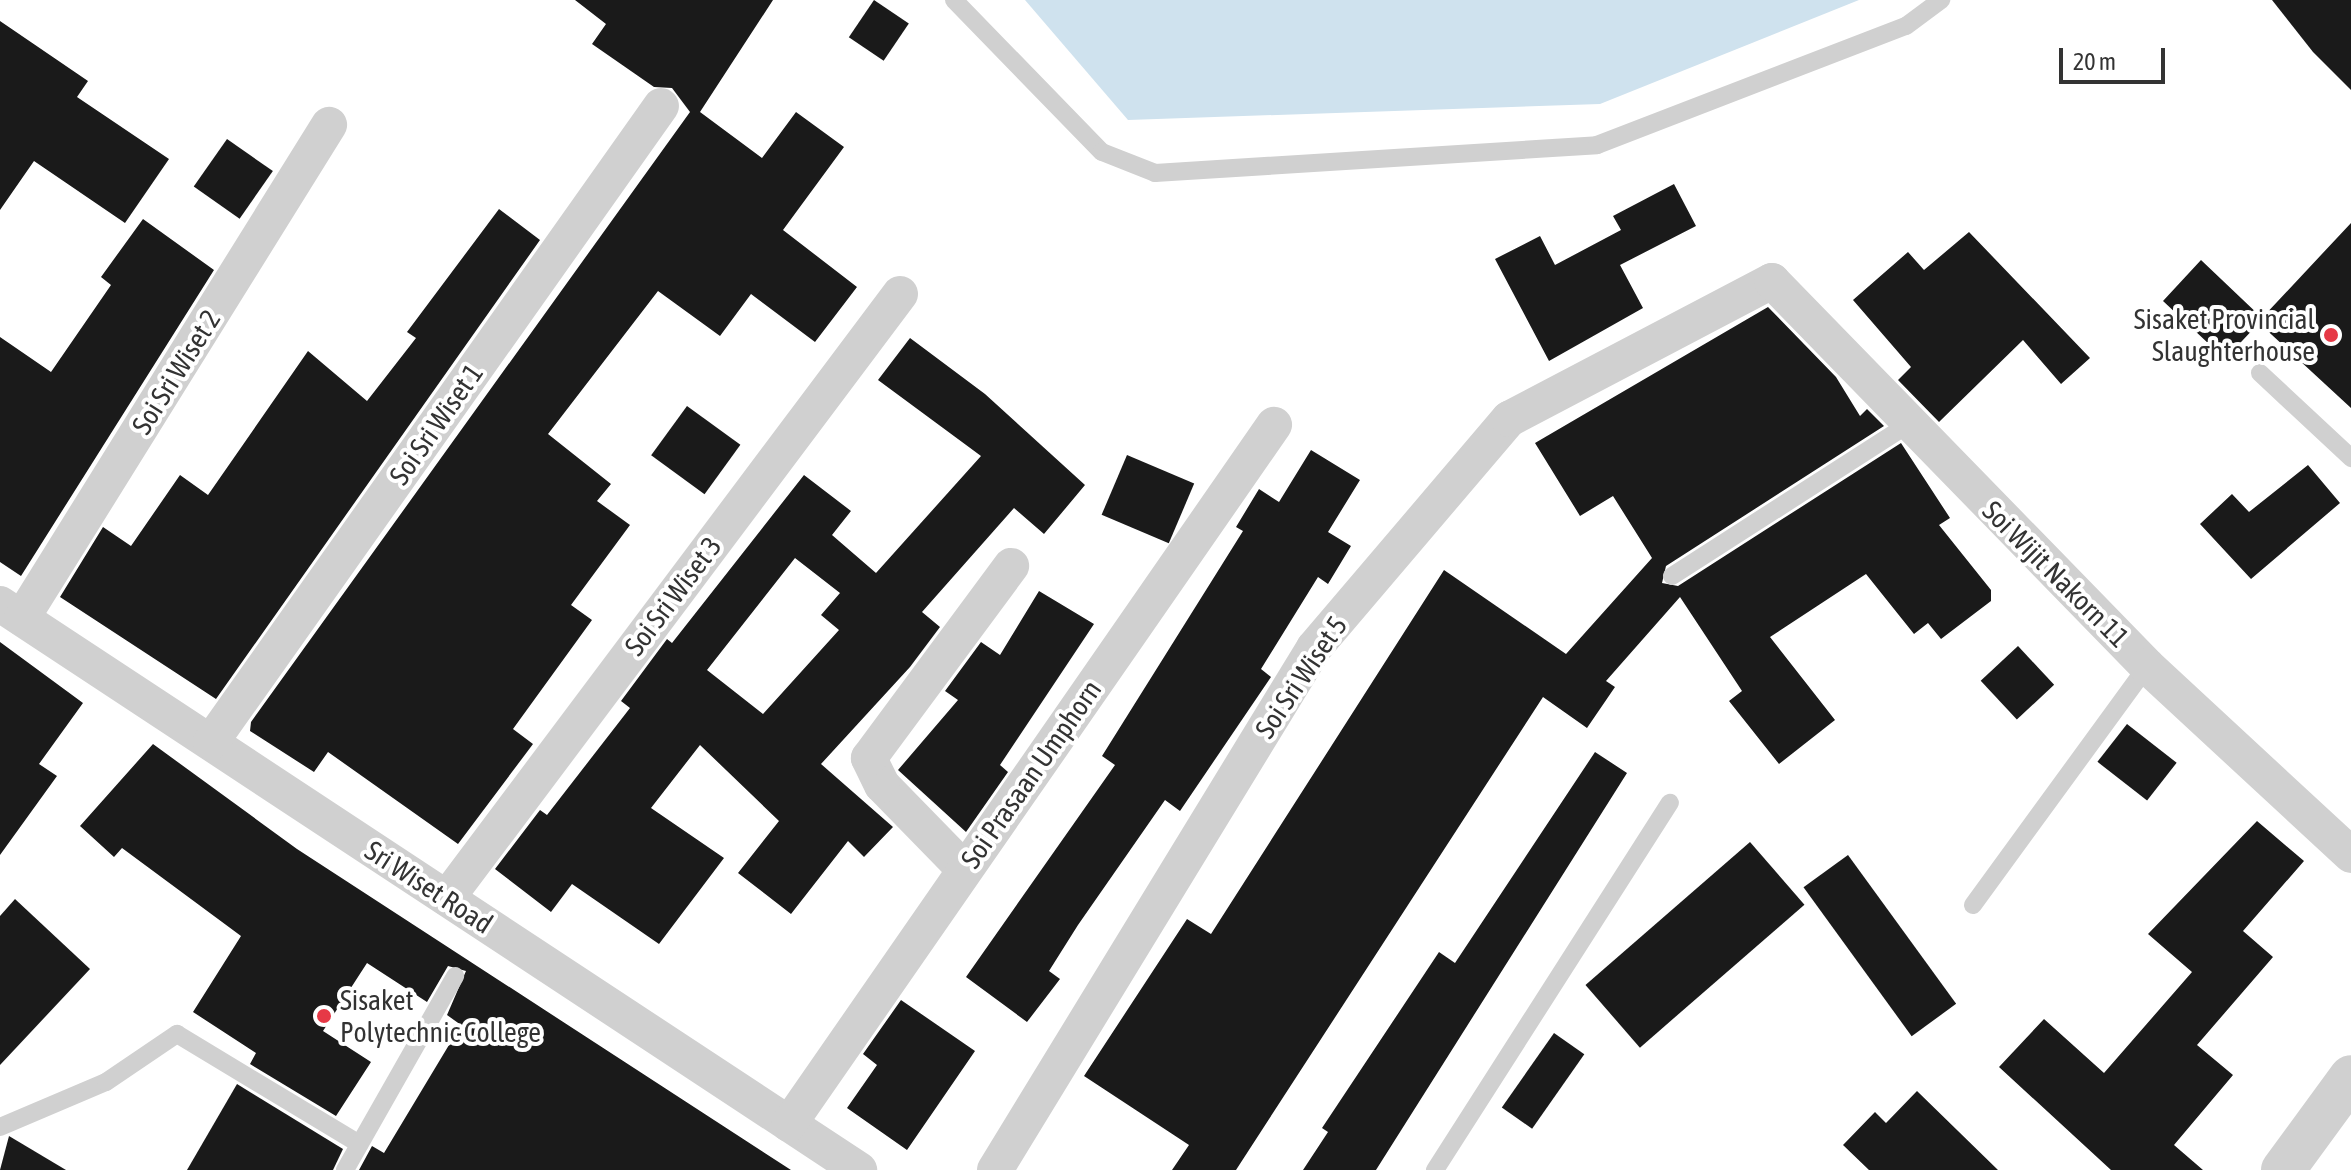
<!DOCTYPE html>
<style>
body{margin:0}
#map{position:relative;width:2351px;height:1170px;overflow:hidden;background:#fff;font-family:"Asap Condensed",sans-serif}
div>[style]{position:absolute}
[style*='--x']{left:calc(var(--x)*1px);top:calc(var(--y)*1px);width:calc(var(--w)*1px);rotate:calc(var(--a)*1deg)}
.water>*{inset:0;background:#cfe2ee}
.building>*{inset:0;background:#1a1a1a;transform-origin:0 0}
.service>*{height:18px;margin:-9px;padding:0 9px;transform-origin:9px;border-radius:9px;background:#d0d0d0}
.minor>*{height:36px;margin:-18px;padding:0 18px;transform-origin:18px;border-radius:18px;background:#d0d0d0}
.tertiary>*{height:44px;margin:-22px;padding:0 22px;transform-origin:22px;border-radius:22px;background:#d0d0d0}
.dots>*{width:22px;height:22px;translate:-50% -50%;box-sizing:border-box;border:4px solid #fff;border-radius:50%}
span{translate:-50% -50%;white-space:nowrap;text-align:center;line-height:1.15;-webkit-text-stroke:8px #fff;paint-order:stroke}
.poi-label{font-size:28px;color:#333}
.right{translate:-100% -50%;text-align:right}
.left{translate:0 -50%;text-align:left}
.street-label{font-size:28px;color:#333}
.scale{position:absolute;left:2059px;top:48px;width:106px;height:36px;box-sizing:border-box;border:4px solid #333;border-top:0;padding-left:10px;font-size:24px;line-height:28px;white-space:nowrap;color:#333;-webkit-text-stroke:6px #fff;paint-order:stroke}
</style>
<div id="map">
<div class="water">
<div style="clip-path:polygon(1025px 0,1859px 0,1600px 104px,1128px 120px)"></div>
</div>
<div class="building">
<div style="clip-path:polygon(575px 0,773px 0,700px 112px,762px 158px,796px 112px,844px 147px,783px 230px,857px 287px,815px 342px,751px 294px,720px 336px,658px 291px,548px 434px,611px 484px,597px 501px,630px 525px,571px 605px,592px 620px,513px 729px,533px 744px,458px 844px,328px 752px,314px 772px,250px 731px,251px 722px,690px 112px,672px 88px,654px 87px,592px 44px,606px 24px)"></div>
<div style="left:874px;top:0;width:42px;height:45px;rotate:34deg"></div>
<div style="clip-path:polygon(2272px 0,2351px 0,2351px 90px,2313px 52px)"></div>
<div style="clip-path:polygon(0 21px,88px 81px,77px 97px,169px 159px,125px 223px,34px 161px,0 210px)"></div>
<div style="left:227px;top:139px;width:56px;height:58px;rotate:35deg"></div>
<div style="clip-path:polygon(1674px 184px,1696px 226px,1620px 265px,1643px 308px,1549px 361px,1495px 259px,1540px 236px,1555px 265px,1621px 230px,1613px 216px)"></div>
<div style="clip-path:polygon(499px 209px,540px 240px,216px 699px,60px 597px,103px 527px,131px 546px,180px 475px,208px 495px,308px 351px,367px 401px,416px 338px,407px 332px)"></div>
<div style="clip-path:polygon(143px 219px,214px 270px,21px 576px,0 562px,0 337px,51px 372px,111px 285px,101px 277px)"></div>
<div style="clip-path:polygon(2351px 223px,2351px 408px,2259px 323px,2225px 359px,2163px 301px,2201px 260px,2262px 318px)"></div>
<div style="clip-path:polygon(1969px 232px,2090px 358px,2061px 384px,2023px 340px,1939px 422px,1898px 380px,1911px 367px,1853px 300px,1908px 252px,1924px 270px)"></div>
<div style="clip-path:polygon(1768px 307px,1836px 377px,1860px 416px,1867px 409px,1884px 426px,1666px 566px,1662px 583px,1678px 586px,1901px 443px,1950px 518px,1939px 525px,1991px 590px,1991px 601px,1941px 639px,1928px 623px,1914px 634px,1866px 574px,1770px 637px,1835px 720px,1779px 764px,1729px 701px,1742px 691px,1680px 597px,1606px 681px,1615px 687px,1587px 728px,1543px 697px,1236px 1170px,1172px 1170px,1189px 1145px,1084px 1076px,1187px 919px,1211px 934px,1444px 570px,1566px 654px,1652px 558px,1613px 496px,1580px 516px,1535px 443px)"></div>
<div style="clip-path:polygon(evenodd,910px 338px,985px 394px,1085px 485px,1044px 534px,1014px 508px,922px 612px,940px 627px,910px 667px,821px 764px,893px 827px,864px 857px,848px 841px,791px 914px,738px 873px,779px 821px,700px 745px,651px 808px,724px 858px,659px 944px,572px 884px,551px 912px,495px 869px,540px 810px,547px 815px,630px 708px,621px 701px,667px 639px,672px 643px,804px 475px,851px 511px,832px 535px,876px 573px,981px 456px,878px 380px,910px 338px,795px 558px,840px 593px,821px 615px,839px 630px,763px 714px,707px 670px,795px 558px)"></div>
<div style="left:687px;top:406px;width:66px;height:61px;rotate:36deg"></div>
<div style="clip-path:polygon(1311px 450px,1360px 480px,1328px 532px,1351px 546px,1328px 584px,1318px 577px,1261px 669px,1271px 677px,1180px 811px,1165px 800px,1078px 925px,1049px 971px,1060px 979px,1027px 1022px,966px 977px,1115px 765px,1102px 756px,1243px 531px,1236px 527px,1259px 489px,1279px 502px)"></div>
<div style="left:1127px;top:455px;width:73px;height:65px;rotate:23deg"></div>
<div style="clip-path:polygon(2308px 465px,2340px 503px,2251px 579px,2200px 524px,2232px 494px,2249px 512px)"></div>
<div style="clip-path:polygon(1039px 591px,1094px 624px,1000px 765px,1008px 772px,966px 832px,898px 770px,958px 700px,945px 691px,981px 642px,1000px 655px)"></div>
<div style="clip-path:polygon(0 642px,83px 703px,39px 764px,57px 776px,0 855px)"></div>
<div style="left:2018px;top:646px;width:53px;height:51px;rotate:47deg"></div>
<div style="left:2127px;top:724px;width:63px;height:48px;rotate:38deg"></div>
<div style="clip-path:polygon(153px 744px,297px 849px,791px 1170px,359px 1170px,372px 1146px,384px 1153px,461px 1025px,447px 1015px,466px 971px,448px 966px,427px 1002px,367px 963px,323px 1031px,371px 1062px,336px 1116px,250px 1064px,256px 1053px,193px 1012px,241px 936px,122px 848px,114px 857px,80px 826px)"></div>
<div style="clip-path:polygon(1595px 752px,1627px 773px,1376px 1170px,1303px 1170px,1328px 1132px,1322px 1128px,1439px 952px,1455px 963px)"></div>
<div style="clip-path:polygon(2257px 821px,2304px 861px,2243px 931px,2273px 957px,2197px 1045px,2233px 1075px,2174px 1145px,2203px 1170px,2111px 1170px,1999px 1067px,2044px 1019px,2104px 1073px,2192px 972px,2148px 934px)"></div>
<div style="left:1750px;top:842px;width:83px;height:218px;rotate:49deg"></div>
<div style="left:1848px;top:855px;width:184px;height:55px;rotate:54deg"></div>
<div style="clip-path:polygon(15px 899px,90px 969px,0 1065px,0 916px)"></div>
<div style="clip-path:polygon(901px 1000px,975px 1051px,907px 1150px,847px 1108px,877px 1065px,863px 1054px)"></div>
<div style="left:1554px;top:1033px;width:37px;height:91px;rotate:35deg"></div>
<div style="clip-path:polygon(237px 1084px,343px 1149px,333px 1170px,187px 1170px)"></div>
<div style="clip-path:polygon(1917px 1091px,1998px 1170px,1869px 1170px,1843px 1145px,1875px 1112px,1886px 1123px)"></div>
<div style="clip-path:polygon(9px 1136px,66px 1170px,0 1170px)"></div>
</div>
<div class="service">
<div style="--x:954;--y:0;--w:212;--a:45.8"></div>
<div style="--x:1102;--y:152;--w:57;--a:21.6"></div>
<div style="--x:1155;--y:173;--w:443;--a:-3.6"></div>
<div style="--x:1597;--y:145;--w:331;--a:-21.1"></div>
<div style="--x:1906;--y:26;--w:44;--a:-36.6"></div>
<div style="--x:2260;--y:373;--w:125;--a:43"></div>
<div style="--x:1672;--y:576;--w:279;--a:-32.7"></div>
<div style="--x:1973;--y:905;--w:296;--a:-53.9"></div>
<div style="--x:0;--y:1127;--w:115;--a:-23"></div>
<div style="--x:106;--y:1082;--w:86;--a:-34.1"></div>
<div style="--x:177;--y:1034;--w:213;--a:31.1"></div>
<div style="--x:345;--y:1170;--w:223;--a:-60.4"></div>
<div style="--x:1435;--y:1170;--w:436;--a:-57.4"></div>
</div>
<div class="minor">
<div style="--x:0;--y:604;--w:1029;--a:33.38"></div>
<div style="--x:22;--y:618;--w:581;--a:-58.09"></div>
<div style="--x:211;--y:742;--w:779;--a:-54.72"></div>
<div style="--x:964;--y:869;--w:117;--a:-134.3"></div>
<div style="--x:882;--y:785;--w:30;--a:-116"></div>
<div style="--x:869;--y:758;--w:239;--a:-53.5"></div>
<div style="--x:447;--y:898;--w:755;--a:-53.13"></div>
<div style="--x:789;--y:1124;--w:851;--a:-55.25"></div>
<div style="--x:995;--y:1170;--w:612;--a:-58.57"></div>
<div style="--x:1314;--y:648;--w:301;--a:-49.6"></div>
<div style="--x:1509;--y:419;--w:297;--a:-27.7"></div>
<div style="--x:1772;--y:281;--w:537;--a:45.75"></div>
<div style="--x:2147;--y:666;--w:278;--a:42.8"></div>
</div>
<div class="tertiary">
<div style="--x:2283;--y:1170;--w:115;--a:-53.8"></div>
</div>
<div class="dots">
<div style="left:2331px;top:335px;background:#e63946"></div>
<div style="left:324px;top:1016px;background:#e63946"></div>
</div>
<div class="poi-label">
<span class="right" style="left:2315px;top:335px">Sisaket Provincial<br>Slaughterhouse</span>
<span class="left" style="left:340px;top:1016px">Sisaket<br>Polytechnic College</span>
</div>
<div class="street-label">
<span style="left:176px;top:372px;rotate:-58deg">Soi Sri Wiset 2</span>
<span style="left:436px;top:424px;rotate:-55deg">Soi Sri Wiset 1</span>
<span style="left:2056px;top:574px;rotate:45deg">Soi Wijit Nakorn 11</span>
<span style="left:673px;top:596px;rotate:-53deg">Soi Sri Wiset 3</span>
<span style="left:1301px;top:677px;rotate:-56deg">Soi Sri Wiset 5</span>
<span style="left:1031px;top:774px;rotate:-55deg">Soi Prasaan Umphorn</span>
<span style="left:429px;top:887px;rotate:33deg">Sri Wiset Road</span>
</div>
<div class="scale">20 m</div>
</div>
